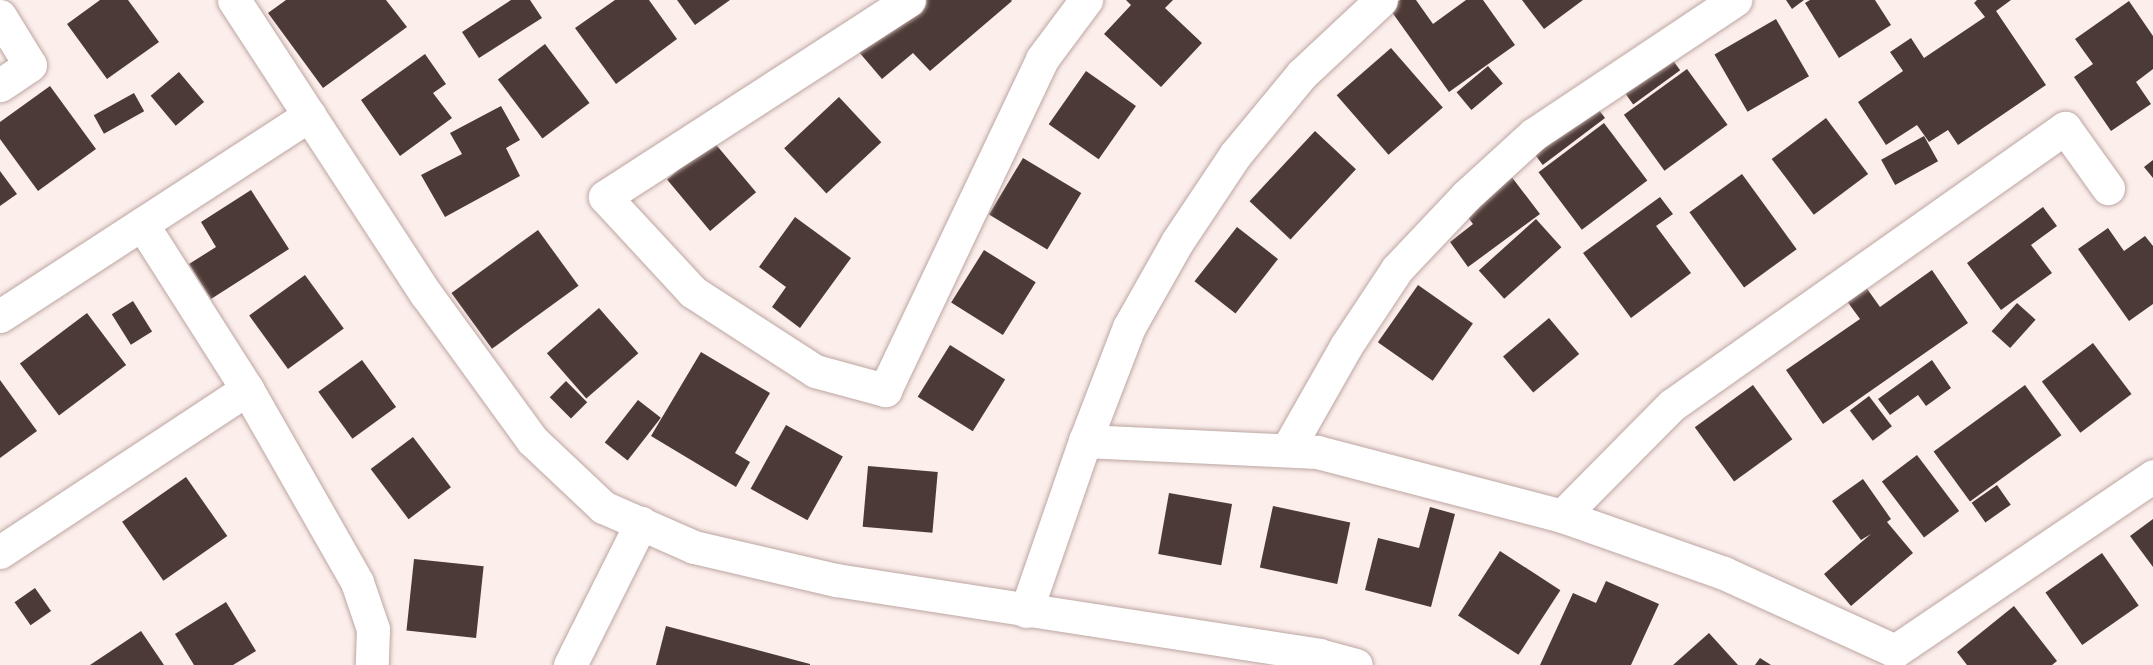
<!DOCTYPE html>
<style>
body{margin:0}
#map{position:relative;width:2153px;height:665px;overflow:hidden;background:#fceeeb;font-family:"PT Sans Narrow",sans-serif}
div>[style]{position:absolute}
[style*='--x']{left:calc(var(--x)*1px);top:calc(var(--y)*1px);width:calc(var(--w)*1px);rotate:calc(var(--a)*1deg)}
.building>*{inset:0;background:#4c3a37;transform-origin:0 0}
.roads{filter:drop-shadow(0 0 2px #bca6a2) drop-shadow(0 0 2px #bca6a2)}
.street>*{height:33px;margin:-16.5px;padding:0 16.5px;transform-origin:16.5px;border-radius:16.5px;background:#fff}
span{translate:-50% -50%;white-space:nowrap;text-align:center;line-height:1.15;-webkit-text-stroke:6px #fff;paint-order:stroke}
</style>
<div id="map">
<div class="building">
<div style="clip-path:polygon(100px 0,128px 0,159px 42px,107px 79px,67px 24px)"></div>
<div style="clip-path:polygon(286px 0,386px 0,407px 27px,323px 88px,268px 13px)"></div>
<div style="clip-path:polygon(511px 0,530px 0,542px 18px,479px 58px,462px 32px)"></div>
<div style="clip-path:polygon(615px 0,649px 0,677px 39px,616px 84px,575px 28px)"></div>
<div style="clip-path:polygon(677px 0,730px 0,695px 25px)"></div>
<div style="clip-path:polygon(890px 0,1011px 0,1012px 1px,930px 71px,913px 53px,882px 79px,847px 38px)"></div>
<div style="clip-path:polygon(1126px 0,1173px 0,1165px 8px,1202px 43px,1161px 87px,1104px 34px,1131px 5px)"></div>
<div style="clip-path:polygon(1400px 0,1416px 0,1433px 24px,1466px 0,1483px 0,1515px 45px,1449px 92px,1389px 8px)"></div>
<div style="clip-path:polygon(1522px 0,1583px 0,1544px 29px)"></div>
<div style="clip-path:polygon(1786px 0,1804px 0,1792px 9px)"></div>
<div style="clip-path:polygon(1810px 0,1875px 0,1891px 25px,1839px 58px,1805px 3px)"></div>
<div style="clip-path:polygon(1977px 0,2011px 0,1996px 11px,2046px 85px,1958px 145px,1948px 130px,1929px 142px,1917px 125px,1886px 145px,1858px 102px,1903px 71px,1890px 52px,1911px 38px,1924px 58px,1985px 17px,1974px 3px)"></div>
<div style="clip-path:polygon(2129px 1px,2153px 36px,2153px 69px,2136px 82px,2151px 104px,2111px 131px,2074px 77px,2093px 64px,2075px 39px)"></div>
<div style="left:1776px;top:19px;width:66px;height:71px;rotate:60deg"></div>
<div style="left:545px;top:44px;width:74px;height:59px;rotate:53deg"></div>
<div style="left:1391px;top:48px;width:79px;height:72px;rotate:49deg"></div>
<div style="clip-path:polygon(425px 54px,446px 84px,433px 93px,452px 118px,400px 156px,361px 100px)"></div>
<div style="left:1669px;top:55px;width:19px;height:58px;rotate:54deg"></div>
<div style="left:1488px;top:66px;width:23px;height:41px;rotate:50deg"></div>
<div style="left:1687px;top:69px;width:69px;height:78px;rotate:54deg"></div>
<div style="left:1086px;top:71px;width:61px;height:65px;rotate:35deg"></div>
<div style="left:179px;top:72px;width:39px;height:37px;rotate:50deg"></div>
<div style="clip-path:polygon(50px 86px,96px 149px,38px 191px,0 139px,0 122px)"></div>
<div style="left:134px;top:93px;width:21px;height:46px;rotate:61deg"></div>
<div style="left:839px;top:97px;width:62px;height:75px;rotate:47deg"></div>
<div style="left:1593px;top:102px;width:20px;height:78px;rotate:53deg"></div>
<div style="clip-path:polygon(501px 106px,520px 140px,506px 148px,520px 176px,445px 217px,421px 175px,462px 154px,450px 133px)"></div>
<div style="left:1826px;top:118px;width:70px;height:68px;rotate:53deg"></div>
<div style="left:1604px;top:123px;width:72px;height:82px;rotate:53deg"></div>
<div style="left:1315px;top:131px;width:56px;height:96px;rotate:43deg"></div>
<div style="left:1924px;top:136px;width:29px;height:49px;rotate:61deg"></div>
<div style="left:713px;top:141px;width:67px;height:60px;rotate:50deg"></div>
<div style="left:1023px;top:158px;width:68px;height:66px;rotate:31deg"></div>
<div style="clip-path:polygon(2153px 160px,2153px 178px,2144px 167px)"></div>
<div style="clip-path:polygon(1501px 163px,1540px 214px,1468px 267px,1450px 242px,1473px 224px,1454px 199px)"></div>
<div style="clip-path:polygon(0 171px,17px 194px,0 206px)"></div>
<div style="left:1742px;top:174px;width:93px;height:65px;rotate:54deg"></div>
<div style="clip-path:polygon(251px 190px,289px 249px,211px 299px,189px 264px,216px 247px,201px 222px)"></div>
<div style="clip-path:polygon(1660px 197px,1673px 214px,1656px 226px,1691px 273px,1631px 318px,1583px 253px)"></div>
<div style="clip-path:polygon(2043px 207px,2057px 226px,2031px 245px,2052px 273px,2001px 310px,1967px 263px)"></div>
<div style="clip-path:polygon(795px 217px,851px 258px,800px 328px,772px 307px,786px 287px,759px 267px)"></div>
<div style="left:1536px;top:219px;width:38px;height:77px;rotate:48deg"></div>
<div style="left:1237px;top:227px;width:52px;height:69px;rotate:38deg"></div>
<div style="clip-path:polygon(2108px 228px,2124px 251px,2145px 236px,2153px 246px,2153px 304px,2129px 321px,2078px 249px)"></div>
<div style="left:538px;top:230px;width:69px;height:107px;rotate:54deg"></div>
<div style="left:984px;top:250px;width:61px;height:62px;rotate:32deg"></div>
<div style="clip-path:polygon(1932px 270px,1968px 323px,1823px 424px,1786px 370px,1860px 319px,1844px 297px,1863px 283px,1880px 307px)"></div>
<div style="left:305px;top:275px;width:66px;height:69px;rotate:54deg"></div>
<div style="left:1418px;top:285px;width:67px;height:70px;rotate:35deg"></div>
<div style="left:133px;top:301px;width:36px;height:25px;rotate:58deg"></div>
<div style="left:2017px;top:303px;width:25px;height:38px;rotate:42deg"></div>
<div style="left:599px;top:308px;width:60px;height:69px;rotate:49deg"></div>
<div style="left:87px;top:313px;width:65px;height:84px;rotate:53deg"></div>
<div style="left:1549px;top:318px;width:47px;height:60px;rotate:50deg"></div>
<div style="left:2093px;top:343px;width:64px;height:64px;rotate:53deg"></div>
<div style="left:950px;top:345px;width:65px;height:61px;rotate:32deg"></div>
<div style="clip-path:polygon(701px 352px,770px 393px,735px 453px,750px 462px,736px 487px,651px 436px)"></div>
<div style="left:362px;top:360px;width:58px;height:54px;rotate:54deg"></div>
<div style="clip-path:polygon(1932px 360px,1951px 388px,1926px 406px,1918px 395px,1890px 415px,1878px 399px)"></div>
<div style="clip-path:polygon(0 380px,37px 431px,0 458px)"></div>
<div style="left:566px;top:381px;width:30px;height:23px;rotate:45deg"></div>
<div style="left:1753px;top:385px;width:67px;height:72px;rotate:54deg"></div>
<div style="left:2025px;top:385px;width:62px;height:113px;rotate:54deg"></div>
<div style="left:1869px;top:396px;width:38px;height:24px;rotate:53deg"></div>
<div style="left:638px;top:400px;width:29px;height:54px;rotate:38deg"></div>
<div style="left:786px;top:425px;width:65px;height:73px;rotate:29deg"></div>
<div style="left:413px;top:437px;width:63px;height:53px;rotate:53deg"></div>
<div style="left:1917px;top:455px;width:70px;height:44px;rotate:53deg"></div>
<div style="left:868px;top:466px;width:70px;height:61px;rotate:5deg"></div>
<div style="left:186px;top:477px;width:72px;height:78px;rotate:55deg"></div>
<div style="clip-path:polygon(1863px 479px,1891px 519px,1887px 522px,1913px 553px,1851px 606px,1824px 574px,1871px 534px,1861px 540px,1832px 501px)"></div>
<div style="left:1997px;top:485px;width:24px;height:31px;rotate:55deg"></div>
<div style="left:1169px;top:493px;width:64px;height:62px;rotate:10deg"></div>
<div style="left:1273px;top:506px;width:79px;height:63px;rotate:12deg"></div>
<div style="clip-path:polygon(1430px 507px,1455px 514px,1431px 607px,1365px 590px,1378px 538px,1419px 548px)"></div>
<div style="clip-path:polygon(2153px 519px,2153px 567px,2130px 536px)"></div>
<div style="left:1500px;top:551px;width:72px;height:77px;rotate:33deg"></div>
<div style="left:2102px;top:553px;width:64px;height:69px;rotate:55deg"></div>
<div style="left:414px;top:559px;width:70px;height:72px;rotate:6deg"></div>
<div style="clip-path:polygon(1606px 581px,1659px 604px,1631px 665px,1540px 665px,1573px 593px,1596px 603px)"></div>
<div style="left:35px;top:588px;width:28px;height:25px;rotate:55deg"></div>
<div style="clip-path:polygon(226px 602px,256px 651px,233px 665px,194px 665px,175px 634px)"></div>
<div style="clip-path:polygon(2014px 606px,2057px 661px,2052px 665px,1967px 665px,1957px 652px)"></div>
<div style="clip-path:polygon(666px 626px,810px 664px,810px 665px,656px 665px)"></div>
<div style="clip-path:polygon(141px 631px,164px 665px,90px 665px)"></div>
<div style="clip-path:polygon(1709px 633px,1738px 665px,1673px 665px)"></div>
<div style="clip-path:polygon(1760px 658px,1771px 665px,1755px 665px)"></div>
</div>
<div class="roads">
<div class="street">
<div style="--x:234;--y:0;--w:351;--a:56.9"></div>
<div style="--x:426;--y:294;--w:180;--a:54"></div>
<div style="--x:532;--y:440;--w:98;--a:43.3"></div>
<div style="--x:603;--y:507;--w:99;--a:23.7"></div>
<div style="--x:694;--y:547;--w:146;--a:13.1"></div>
<div style="--x:836;--y:580;--w:489;--a:8.8"></div>
<div style="--x:1319;--y:655;--w:38;--a:15"></div>
<div style="--x:909;--y:0;--w:362;--a:147.1"></div>
<div style="--x:605;--y:197;--w:129;--a:47.2"></div>
<div style="--x:693;--y:292;--w:145;--a:32.9"></div>
<div style="--x:815;--y:371;--w:73;--a:15.2"></div>
<div style="--x:885;--y:390;--w:366;--a:-64.6"></div>
<div style="--x:1042;--y:59;--w:74;--a:-53.3"></div>
<div style="--x:0;--y:16;--w:57;--a:58.5"></div>
<div style="--x:30;--y:65;--w:36;--a:146"></div>
<div style="--x:142;--y:224;--w:196;--a:57.5"></div>
<div style="--x:247;--y:389;--w:222;--a:60.3"></div>
<div style="--x:357;--y:582;--w:50;--a:71.2"></div>
<div style="--x:373;--y:629;--w:36;--a:92"></div>
<div style="--x:0;--y:316;--w:369;--a:-33"></div>
<div style="--x:1085;--y:441;--w:232;--a:2.7"></div>
<div style="--x:1317;--y:452;--w:253;--a:14.6"></div>
<div style="--x:1562;--y:516;--w:172;--a:19.4"></div>
<div style="--x:1724;--y:573;--w:188;--a:24.5"></div>
<div style="--x:1895;--y:651;--w:312;--a:-34.1"></div>
<div style="--x:1287;--y:450;--w:120;--a:-60.4"></div>
<div style="--x:1346;--y:346;--w:92;--a:-56.5"></div>
<div style="--x:1397;--y:269;--w:100;--a:-46.6"></div>
<div style="--x:1466;--y:196;--w:92;--a:-42.4"></div>
<div style="--x:1534;--y:134;--w:242;--a:-33.7"></div>
<div style="--x:1562;--y:516;--w:156;--a:-45.3"></div>
<div style="--x:1672;--y:405;--w:481;--a:-35.2"></div>
<div style="--x:2065;--y:128;--w:74;--a:54.4"></div>
<div style="--x:0;--y:552;--w:296;--a:-33.4"></div>
<div style="--x:1026;--y:611;--w:180;--a:-70.9"></div>
<div style="--x:1085;--y:441;--w:122;--a:-68.9"></div>
<div style="--x:1129;--y:327;--w:98;--a:-60.5"></div>
<div style="--x:1177;--y:242;--w:105;--a:-56.3"></div>
<div style="--x:1235;--y:155;--w:105;--a:-50.4"></div>
<div style="--x:1302;--y:74;--w:108;--a:-43.1"></div>
<div style="--x:570;--y:665;--w:159;--a:-63.4"></div>
</div>
</div>
</div>
